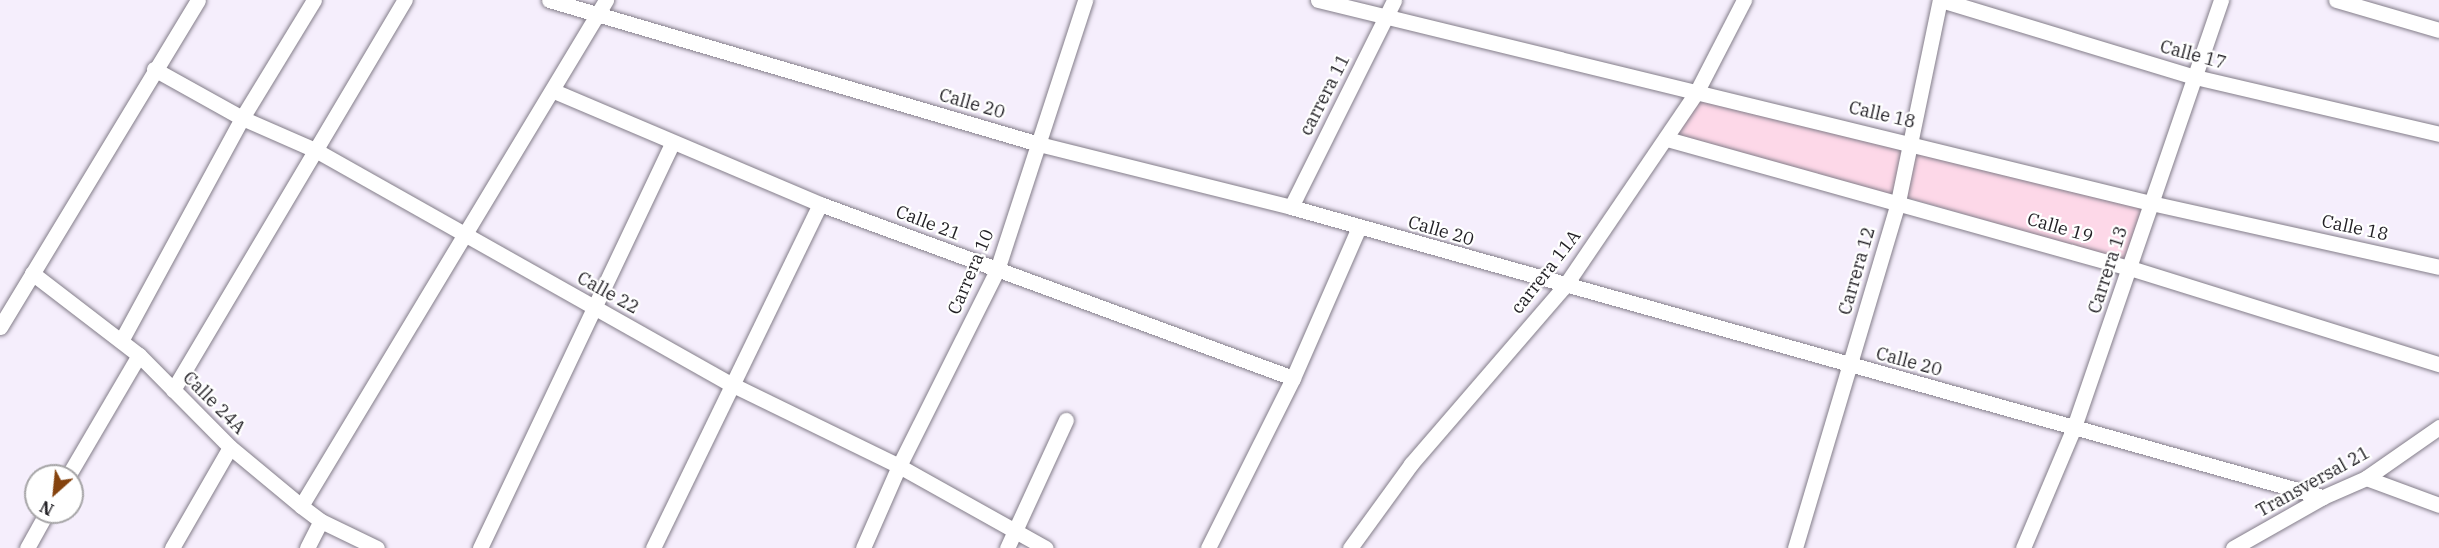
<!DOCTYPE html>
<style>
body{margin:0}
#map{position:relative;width:2439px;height:548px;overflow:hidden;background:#f5eefc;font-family:"IBM Plex Serif",serif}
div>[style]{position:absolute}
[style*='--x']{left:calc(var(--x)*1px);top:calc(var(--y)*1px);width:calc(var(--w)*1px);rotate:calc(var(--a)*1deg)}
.green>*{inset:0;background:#fdd8e8}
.roads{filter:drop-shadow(0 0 2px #837d89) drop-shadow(0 0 2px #837d89)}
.minor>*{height:15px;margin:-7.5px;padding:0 7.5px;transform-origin:7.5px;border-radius:7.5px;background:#fff}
span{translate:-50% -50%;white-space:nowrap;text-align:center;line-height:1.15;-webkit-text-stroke:4.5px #fff;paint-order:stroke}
.street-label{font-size:18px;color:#211f24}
.north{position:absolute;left:24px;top:464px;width:60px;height:60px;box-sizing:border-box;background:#fff;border:2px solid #a6a5a7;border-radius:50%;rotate:207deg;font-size:16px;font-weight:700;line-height:24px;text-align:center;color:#211f24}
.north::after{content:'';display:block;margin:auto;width:21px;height:27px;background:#85430e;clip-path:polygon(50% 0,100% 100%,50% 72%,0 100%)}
</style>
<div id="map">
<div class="green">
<div style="clip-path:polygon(1699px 98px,1907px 147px,1895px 196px,1674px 135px)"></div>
<div style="clip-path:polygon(1918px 150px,2142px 207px,2128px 262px,1905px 197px)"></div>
</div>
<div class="roads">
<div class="minor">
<div style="--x:549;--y:0;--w:511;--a:16.38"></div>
<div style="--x:1039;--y:144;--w:260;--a:14"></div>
<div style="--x:1291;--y:207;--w:1072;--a:15.7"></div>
<div style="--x:1318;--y:0;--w:857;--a:13.7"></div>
<div style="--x:2151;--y:203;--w:295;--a:12.5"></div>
<div style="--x:1941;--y:0;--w:265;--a:16.9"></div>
<div style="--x:2195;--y:77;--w:251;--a:13.1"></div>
<div style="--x:2336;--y:0;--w:107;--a:16.2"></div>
<div style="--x:154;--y:69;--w:101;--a:29.1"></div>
<div style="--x:242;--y:118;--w:82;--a:23.7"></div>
<div style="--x:317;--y:151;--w:475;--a:29.4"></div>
<div style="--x:731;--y:384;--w:187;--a:26"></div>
<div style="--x:899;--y:466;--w:168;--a:29.2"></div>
<div style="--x:554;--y:91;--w:289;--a:23"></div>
<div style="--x:820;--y:204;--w:504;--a:20.2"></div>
<div style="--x:1667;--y:139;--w:481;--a:15.6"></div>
<div style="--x:2130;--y:268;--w:324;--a:17.3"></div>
<div style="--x:1291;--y:207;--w:231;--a:-63.5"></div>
<div style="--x:32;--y:273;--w:135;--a:37.5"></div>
<div style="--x:139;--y:355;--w:129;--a:45.3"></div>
<div style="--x:230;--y:447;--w:92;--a:39.7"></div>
<div style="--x:301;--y:506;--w:25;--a:37"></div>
<div style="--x:321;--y:521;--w:62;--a:25.7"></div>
<div style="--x:0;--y:327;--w:382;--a:-58.8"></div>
<div style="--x:121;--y:341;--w:254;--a:-61.5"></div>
<div style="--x:242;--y:118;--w:138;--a:-58.6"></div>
<div style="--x:173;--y:390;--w:454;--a:-59.3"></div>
<div style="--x:68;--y:476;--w:140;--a:-59.6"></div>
<div style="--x:2366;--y:478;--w:78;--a:20.3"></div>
<div style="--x:301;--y:506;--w:591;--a:-58.92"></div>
<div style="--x:27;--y:548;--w:41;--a:-60.9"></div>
<div style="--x:172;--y:548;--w:116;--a:-60.1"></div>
<div style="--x:307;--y:548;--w:30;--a:-63"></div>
<div style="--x:480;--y:548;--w:448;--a:-64.6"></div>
<div style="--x:653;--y:548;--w:382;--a:-64.1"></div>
<div style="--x:863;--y:548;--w:90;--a:-66.3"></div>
<div style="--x:899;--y:466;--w:219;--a:-63.4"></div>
<div style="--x:997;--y:270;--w:284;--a:-71.9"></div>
<div style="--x:1007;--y:548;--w:141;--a:-65.3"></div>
<div style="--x:1208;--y:548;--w:190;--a:-63.4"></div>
<div style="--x:1293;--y:378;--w:165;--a:-66.4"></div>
<div style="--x:1350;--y:548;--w:104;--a:-54"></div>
<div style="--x:1411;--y:464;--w:234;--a:-49.2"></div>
<div style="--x:1564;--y:287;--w:235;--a:-55.8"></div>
<div style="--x:1696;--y:93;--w:105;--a:-62.7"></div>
<div style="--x:1795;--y:548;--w:361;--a:-73.4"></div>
<div style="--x:1898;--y:202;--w:206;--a:-78.3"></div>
<div style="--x:2023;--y:548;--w:131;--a:-67.1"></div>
<div style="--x:2074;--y:427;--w:452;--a:-71"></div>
<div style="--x:2233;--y:548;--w:103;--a:-29.5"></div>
<div style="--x:2323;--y:497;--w:47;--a:-23.8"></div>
<div style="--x:2366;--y:478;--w:89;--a:-34.9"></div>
</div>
</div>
<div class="street-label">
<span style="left:2193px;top:55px;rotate:15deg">Calle 17</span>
<span style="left:1325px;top:95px;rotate:-63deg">carrera 11</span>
<span style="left:972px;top:104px;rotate:16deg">Calle 20</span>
<span style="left:1882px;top:115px;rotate:13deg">Calle 18</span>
<span style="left:928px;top:223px;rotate:21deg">Calle 21</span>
<span style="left:2060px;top:228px;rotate:16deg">Calle 19</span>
<span style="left:2355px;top:228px;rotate:12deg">Calle 18</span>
<span style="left:1441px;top:231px;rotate:16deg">Calle 20</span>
<span style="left:2108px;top:270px;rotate:-72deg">Carrera 13</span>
<span style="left:1857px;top:271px;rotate:-74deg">Carrera 12</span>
<span style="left:971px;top:272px;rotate:-67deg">Carrera 10</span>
<span style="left:1546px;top:272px;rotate:-52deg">carrera 11A</span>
<span style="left:608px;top:293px;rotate:29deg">Calle 22</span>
<span style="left:1909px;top:362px;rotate:15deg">Calle 20</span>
<span style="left:214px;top:403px;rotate:45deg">Calle 24A</span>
<span style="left:2313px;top:482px;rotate:-29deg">Transversal 21</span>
</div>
<div class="north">N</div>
</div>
